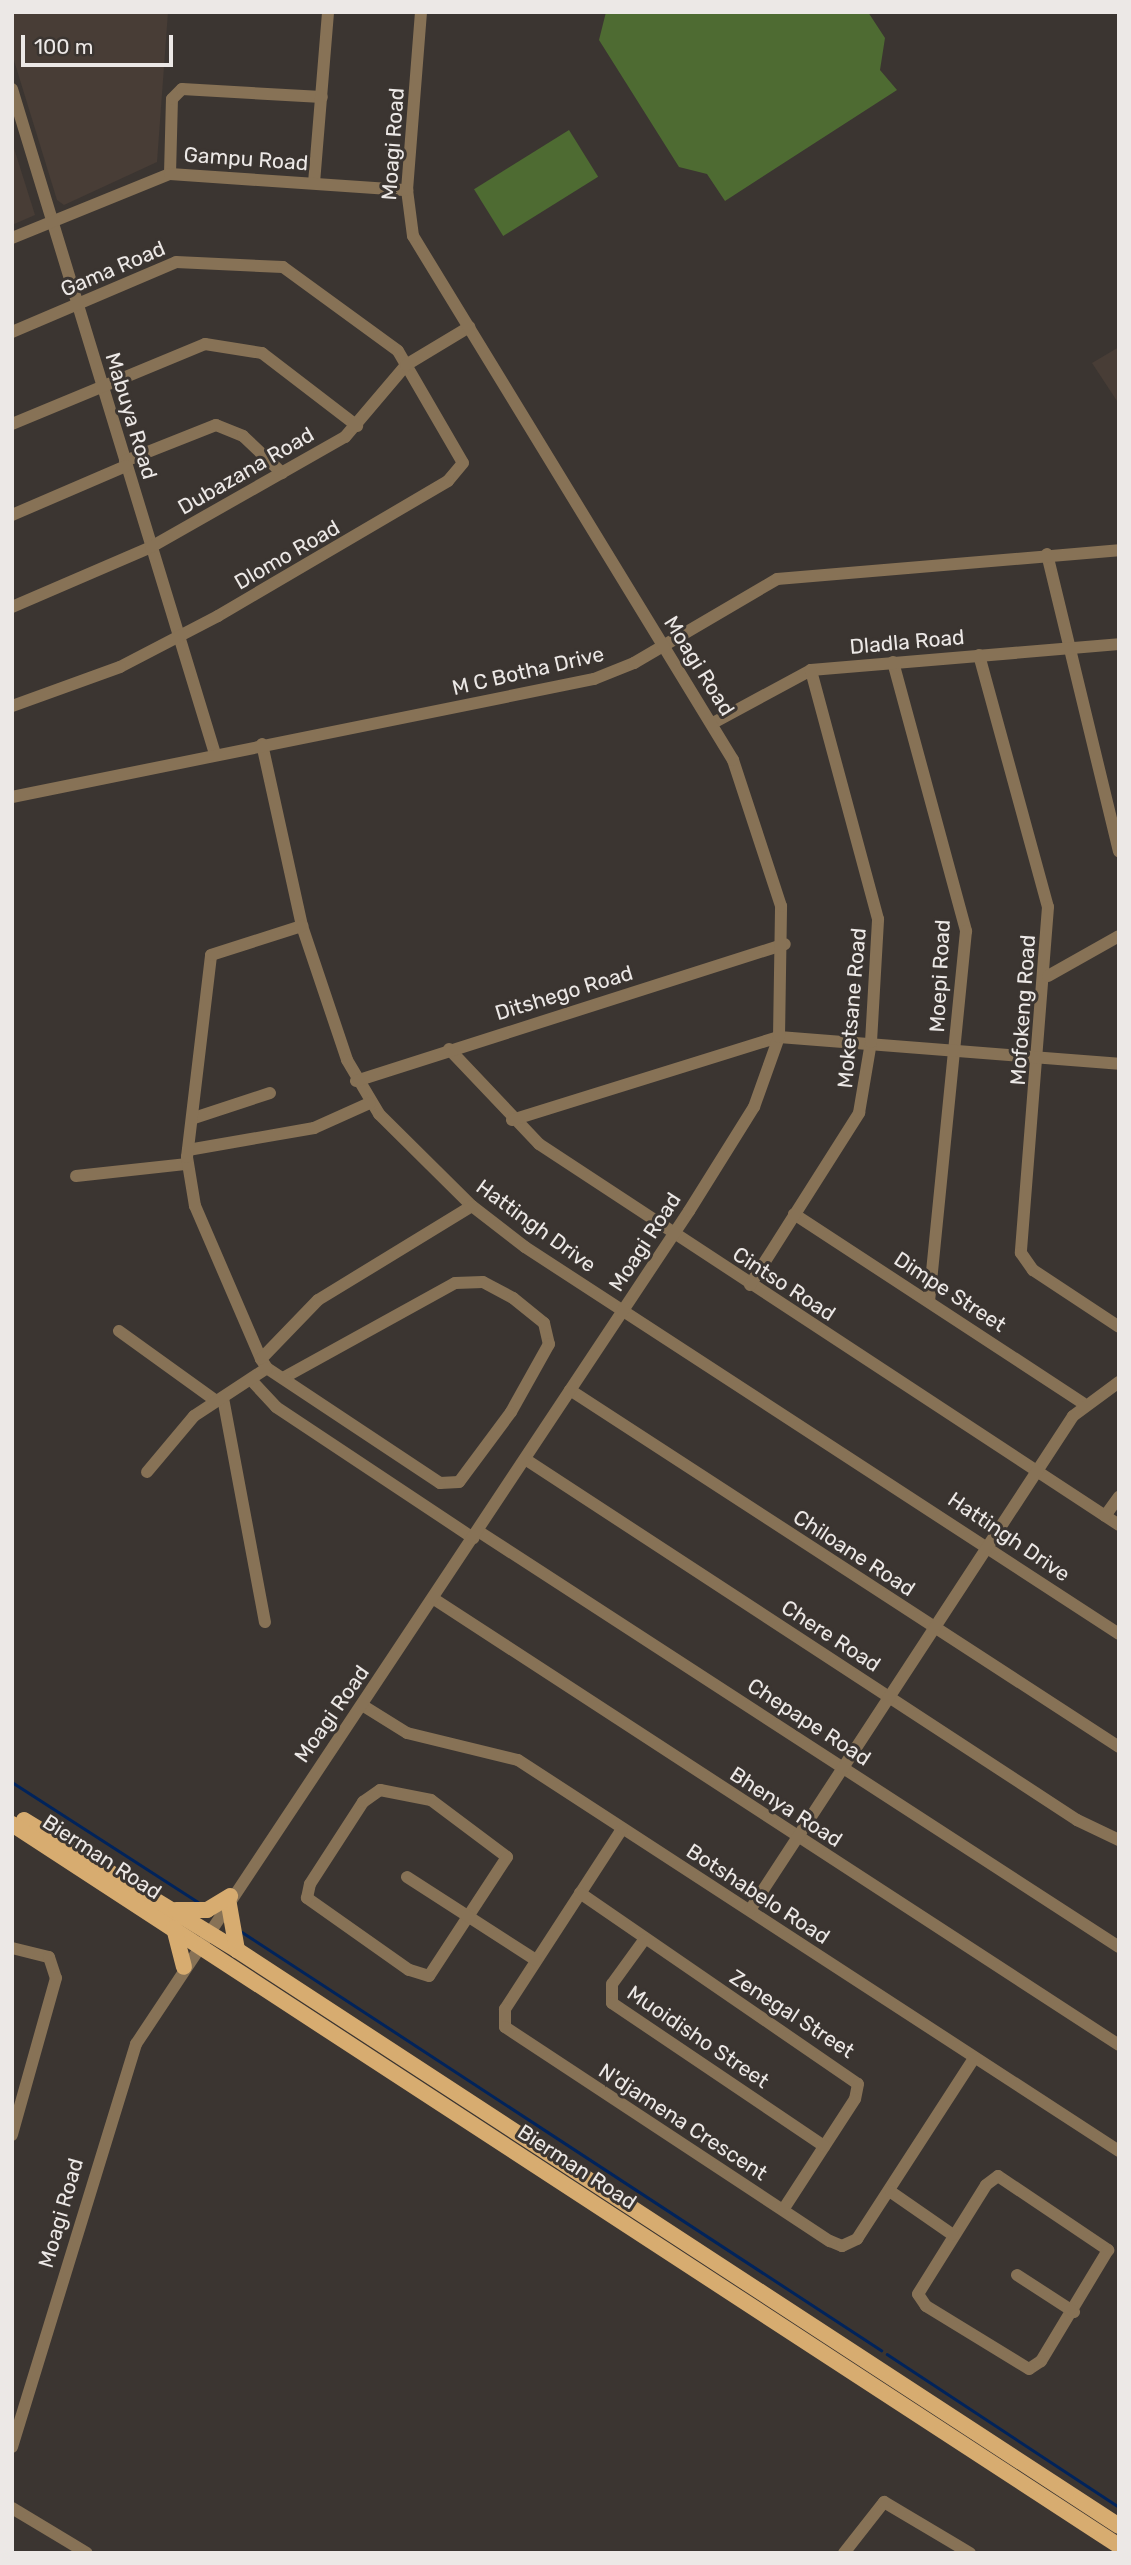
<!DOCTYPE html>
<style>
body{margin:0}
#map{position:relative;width:1131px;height:2565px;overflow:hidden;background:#3b3531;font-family:Rubik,sans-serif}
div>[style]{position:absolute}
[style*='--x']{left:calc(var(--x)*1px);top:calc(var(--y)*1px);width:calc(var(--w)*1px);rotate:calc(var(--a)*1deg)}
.built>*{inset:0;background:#483d36}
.green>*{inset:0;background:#4e6b32;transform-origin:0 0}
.stream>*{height:2.5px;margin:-1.25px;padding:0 1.25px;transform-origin:1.25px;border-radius:1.25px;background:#00235b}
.minor>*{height:12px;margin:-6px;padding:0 6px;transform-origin:6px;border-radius:6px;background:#877256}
.major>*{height:16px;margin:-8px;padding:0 8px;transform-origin:8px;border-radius:8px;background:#d7ac70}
span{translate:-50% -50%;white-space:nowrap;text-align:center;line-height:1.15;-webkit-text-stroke:6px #3b3531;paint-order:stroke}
.street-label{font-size:21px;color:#ece8e6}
.frame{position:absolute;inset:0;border:14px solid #ece8e6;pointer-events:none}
.scale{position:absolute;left:21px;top:35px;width:152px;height:32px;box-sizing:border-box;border:4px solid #ece8e6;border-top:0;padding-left:9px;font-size:21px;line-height:24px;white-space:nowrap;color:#ece8e6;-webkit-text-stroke:5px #3b3531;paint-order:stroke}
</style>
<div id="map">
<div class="built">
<div style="clip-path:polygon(12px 12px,168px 12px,157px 162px,64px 205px,57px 200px,12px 54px)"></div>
<div style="clip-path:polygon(12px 142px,35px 215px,12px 225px)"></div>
<div style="clip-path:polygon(1119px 347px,1119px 404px,1092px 363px)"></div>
</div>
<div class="green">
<div style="clip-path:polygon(606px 12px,868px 12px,885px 38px,880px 70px,897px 90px,725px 201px,707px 174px,679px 167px,599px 40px)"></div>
<div style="left:569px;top:130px;width:55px;height:112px;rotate:58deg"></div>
</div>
<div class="stream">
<div style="--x:12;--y:1782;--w:221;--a:32.8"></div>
<div style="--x:242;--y:1932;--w:764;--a:33.19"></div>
<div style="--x:887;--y:2354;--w:278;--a:33.4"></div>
</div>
<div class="minor">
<div style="--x:12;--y:89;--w:695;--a:73.02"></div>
<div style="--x:170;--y:174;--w:75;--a:-88.5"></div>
<div style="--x:172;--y:99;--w:14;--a:-45"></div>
<div style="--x:182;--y:89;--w:140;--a:3.3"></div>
<div style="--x:314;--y:183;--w:172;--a:-85.3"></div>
<div style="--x:12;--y:238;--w:170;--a:-22.1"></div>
<div style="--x:170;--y:174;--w:238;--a:3.9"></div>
<div style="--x:12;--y:332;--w:178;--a:-23.1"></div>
<div style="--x:176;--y:262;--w:107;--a:2.7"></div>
<div style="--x:283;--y:267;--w:142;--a:36.1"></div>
<div style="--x:398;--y:351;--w:129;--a:59.9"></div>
<div style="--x:463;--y:463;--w:23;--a:130"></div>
<div style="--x:448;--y:481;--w:267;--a:149.6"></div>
<div style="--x:218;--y:616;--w:110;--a:152.5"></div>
<div style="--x:120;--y:667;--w:115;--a:160.1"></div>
<div style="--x:12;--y:424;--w:209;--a:-22.5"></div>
<div style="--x:205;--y:344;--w:58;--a:9"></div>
<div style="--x:262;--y:353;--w:120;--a:37.5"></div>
<div style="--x:125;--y:461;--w:98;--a:-21.6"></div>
<div style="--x:216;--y:425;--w:29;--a:22"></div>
<div style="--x:243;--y:436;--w:54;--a:43.5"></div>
<div style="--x:12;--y:515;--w:124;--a:-23.3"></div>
<div style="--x:1047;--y:554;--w:306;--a:76.4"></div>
<div style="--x:12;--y:607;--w:151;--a:-23.3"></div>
<div style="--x:151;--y:547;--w:223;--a:-29.6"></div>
<div style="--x:345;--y:437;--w:94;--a:-49.7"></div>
<div style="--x:406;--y:365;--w:74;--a:-31.1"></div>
<div style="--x:979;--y:655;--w:261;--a:74.7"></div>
<div style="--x:1048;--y:907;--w:347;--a:94.5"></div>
<div style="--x:1021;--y:1253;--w:21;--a:55"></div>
<div style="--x:1033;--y:1270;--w:103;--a:33.5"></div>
<div style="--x:893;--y:662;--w:279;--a:74.8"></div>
<div style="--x:966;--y:931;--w:372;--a:95.7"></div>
<div style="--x:713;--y:723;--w:111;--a:-28.4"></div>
<div style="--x:811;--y:670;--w:309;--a:-4.8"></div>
<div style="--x:262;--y:744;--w:186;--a:77.6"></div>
<div style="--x:302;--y:926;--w:141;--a:71.4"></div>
<div style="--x:347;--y:1060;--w:63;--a:59.3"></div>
<div style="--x:379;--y:1114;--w:131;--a:44.7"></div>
<div style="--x:472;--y:1206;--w:67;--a:37.7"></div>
<div style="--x:525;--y:1247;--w:709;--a:33.08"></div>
<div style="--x:12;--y:797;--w:594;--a:-11.46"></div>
<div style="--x:594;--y:679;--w:43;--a:-21.8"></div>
<div style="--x:634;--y:663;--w:166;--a:-30.4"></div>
<div style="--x:777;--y:579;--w:343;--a:-4.8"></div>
<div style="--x:1048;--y:976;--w:81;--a:-29.4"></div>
<div style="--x:449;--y:1049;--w:131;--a:46.5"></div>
<div style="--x:539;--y:1144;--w:694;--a:33.3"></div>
<div style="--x:356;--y:1081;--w:450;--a:-17.7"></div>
<div style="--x:194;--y:1118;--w:80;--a:-18.2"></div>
<div style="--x:512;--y:1120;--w:280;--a:-17.3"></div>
<div style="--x:779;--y:1037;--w:341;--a:4.5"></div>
<div style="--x:188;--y:1150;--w:128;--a:-9.9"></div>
<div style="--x:314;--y:1128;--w:61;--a:-24.1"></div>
<div style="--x:76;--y:1176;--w:112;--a:-6.2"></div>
<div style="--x:794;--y:1214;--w:345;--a:33.2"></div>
<div style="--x:750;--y:1285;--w:204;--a:-57.6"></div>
<div style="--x:859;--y:1113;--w:72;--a:-80.4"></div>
<div style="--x:871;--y:1042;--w:123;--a:-86.7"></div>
<div style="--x:878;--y:919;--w:258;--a:-105.1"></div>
<div style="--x:119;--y:1331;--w:120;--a:35.8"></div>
<div style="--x:261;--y:1359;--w:167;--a:-113.3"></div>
<div style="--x:195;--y:1206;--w:50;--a:-99.3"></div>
<div style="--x:187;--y:1157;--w:203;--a:-83.2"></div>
<div style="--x:211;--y:955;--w:96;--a:-17.7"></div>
<div style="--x:283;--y:1378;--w:196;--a:-28.9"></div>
<div style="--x:455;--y:1283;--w:28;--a:-2"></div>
<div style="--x:483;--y:1282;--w:34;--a:28"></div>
<div style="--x:513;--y:1298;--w:40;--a:39"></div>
<div style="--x:544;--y:1323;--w:22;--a:77"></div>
<div style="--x:549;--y:1344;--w:78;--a:119.2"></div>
<div style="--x:511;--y:1412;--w:87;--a:126.6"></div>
<div style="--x:459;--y:1482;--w:19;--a:177"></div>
<div style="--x:440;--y:1483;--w:208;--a:-146.4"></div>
<div style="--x:267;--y:1368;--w:11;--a:-124"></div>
<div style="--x:261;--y:1359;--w:82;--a:-46"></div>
<div style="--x:318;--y:1300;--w:180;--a:-31.4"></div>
<div style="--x:252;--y:1381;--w:35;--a:47"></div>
<div style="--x:276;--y:1407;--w:237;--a:33.6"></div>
<div style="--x:570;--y:1390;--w:655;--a:33.03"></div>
<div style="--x:223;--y:1398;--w:228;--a:79.4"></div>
<div style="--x:525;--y:1459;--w:660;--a:33.18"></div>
<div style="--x:1077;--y:1820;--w:47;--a:25.5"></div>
<div style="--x:147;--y:1472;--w:73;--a:-50"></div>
<div style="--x:194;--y:1416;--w:87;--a:-33.3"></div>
<div style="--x:1105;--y:1516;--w:24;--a:-54"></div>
<div style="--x:478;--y:1531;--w:764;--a:32.98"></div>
<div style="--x:434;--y:1599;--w:817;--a:33.07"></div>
<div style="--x:362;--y:1705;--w:53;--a:31.9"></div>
<div style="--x:407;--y:1733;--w:114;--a:13.7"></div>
<div style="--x:518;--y:1760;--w:717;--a:33.05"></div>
<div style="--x:380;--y:1790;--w:52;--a:11.1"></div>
<div style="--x:431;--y:1800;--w:95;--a:36.9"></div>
<div style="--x:507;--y:1857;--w:142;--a:123.2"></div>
<div style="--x:429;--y:1976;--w:21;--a:-163"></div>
<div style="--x:409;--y:1970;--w:125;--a:-144.8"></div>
<div style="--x:307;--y:1898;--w:14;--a:-78"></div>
<div style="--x:310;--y:1884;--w:98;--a:-57.1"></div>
<div style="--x:363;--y:1802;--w:21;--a:-35"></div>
<div style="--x:622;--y:1829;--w:215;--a:123"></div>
<div style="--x:505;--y:2009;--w:18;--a:90"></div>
<div style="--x:505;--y:2027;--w:389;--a:33.4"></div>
<div style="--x:830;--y:2241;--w:13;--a:23"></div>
<div style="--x:842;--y:2246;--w:17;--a:-25"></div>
<div style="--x:857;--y:2239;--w:216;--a:-57.1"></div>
<div style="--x:407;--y:1877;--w:153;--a:32.8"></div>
<div style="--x:580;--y:1893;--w:337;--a:34.5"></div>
<div style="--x:858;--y:2084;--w:15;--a:101"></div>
<div style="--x:855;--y:2099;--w:132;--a:123"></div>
<div style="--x:750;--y:1910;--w:590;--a:-56.82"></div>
<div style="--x:1073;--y:1416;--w:57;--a:-36.5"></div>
<div style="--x:644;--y:1940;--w:54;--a:126"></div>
<div style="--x:612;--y:1984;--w:19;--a:90"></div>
<div style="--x:612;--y:2003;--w:256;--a:34"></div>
<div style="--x:12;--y:1948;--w:38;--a:14"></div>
<div style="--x:49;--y:1957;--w:22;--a:72"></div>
<div style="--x:56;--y:1978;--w:163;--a:105.7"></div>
<div style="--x:998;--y:2176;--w:133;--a:33.9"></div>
<div style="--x:1108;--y:2250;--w:130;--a:121.1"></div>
<div style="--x:1041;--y:2361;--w:14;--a:146"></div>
<div style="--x:1029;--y:2369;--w:121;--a:-148.5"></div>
<div style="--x:926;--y:2306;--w:14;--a:-124"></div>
<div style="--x:918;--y:2294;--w:128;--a:-58"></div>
<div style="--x:986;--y:2185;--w:15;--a:-37"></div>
<div style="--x:891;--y:2192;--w:75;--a:34.7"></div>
<div style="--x:1017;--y:2275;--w:68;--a:33"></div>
<div style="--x:12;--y:2447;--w:422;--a:-72.9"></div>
<div style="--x:136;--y:2044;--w:1000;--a:-56.42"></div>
<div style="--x:689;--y:1211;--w:123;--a:-58"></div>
<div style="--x:754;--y:1107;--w:74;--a:-70.3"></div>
<div style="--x:779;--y:1037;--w:131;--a:-89.1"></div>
<div style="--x:781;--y:906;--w:154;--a:-108.2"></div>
<div style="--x:733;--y:760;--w:614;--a:-121.41"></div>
<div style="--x:413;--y:236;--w:46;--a:-97.4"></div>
<div style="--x:407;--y:190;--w:179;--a:-85.5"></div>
<div style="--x:12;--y:2508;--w:87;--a:31"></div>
<div style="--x:844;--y:2553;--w:65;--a:-51.9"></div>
<div style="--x:884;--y:2502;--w:100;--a:30.7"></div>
</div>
<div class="major">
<div style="--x:24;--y:1820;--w:250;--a:31.4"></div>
<div style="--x:237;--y:1950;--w:1053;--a:33.15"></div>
<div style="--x:12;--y:1824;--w:1322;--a:33.11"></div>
<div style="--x:228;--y:1899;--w:52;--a:80"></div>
<div style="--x:176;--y:1910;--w:31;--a:0"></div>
<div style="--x:207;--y:1910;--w:27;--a:-31"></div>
<div style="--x:174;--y:1928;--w:40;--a:75.6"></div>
</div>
<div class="street-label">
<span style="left:393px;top:144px;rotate:-86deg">Moagi Road</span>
<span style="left:246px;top:159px;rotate:4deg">Gampu Road</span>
<span style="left:113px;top:269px;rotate:-23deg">Gama Road</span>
<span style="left:131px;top:416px;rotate:73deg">Mabuya Road</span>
<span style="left:246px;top:471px;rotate:-30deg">Dubazana Road</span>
<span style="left:287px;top:555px;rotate:-30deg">Dlomo Road</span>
<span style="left:907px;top:642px;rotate:-5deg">Dladla Road</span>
<span style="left:699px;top:666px;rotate:58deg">Moagi Road</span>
<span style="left:528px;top:671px;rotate:-13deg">M C Botha Drive</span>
<span style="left:940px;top:976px;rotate:-87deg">Moepi Road</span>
<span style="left:564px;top:993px;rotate:-17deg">Ditshego Road</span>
<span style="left:852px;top:1008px;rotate:-85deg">Moketsane Road</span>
<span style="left:1023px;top:1010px;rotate:-86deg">Mofokeng Road</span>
<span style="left:536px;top:1226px;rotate:36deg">Hattingh Drive</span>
<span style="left:645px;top:1242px;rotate:-57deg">Moagi Road</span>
<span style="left:784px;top:1284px;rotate:33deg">Cintso Road</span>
<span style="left:950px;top:1292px;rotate:33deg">Dimpe Street</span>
<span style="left:1009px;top:1537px;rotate:34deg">Hattingh Drive</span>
<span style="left:854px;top:1553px;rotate:33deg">Chiloane Road</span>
<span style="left:831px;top:1636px;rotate:33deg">Chere Road</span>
<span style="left:332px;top:1714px;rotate:-55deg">Moagi Road</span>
<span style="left:809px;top:1722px;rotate:33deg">Chepape Road</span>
<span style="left:786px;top:1807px;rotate:33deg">Bhenya Road</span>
<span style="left:102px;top:1857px;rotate:33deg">Bierman Road</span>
<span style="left:758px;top:1894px;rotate:33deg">Botshabelo Road</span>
<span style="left:792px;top:2014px;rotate:33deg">Zenegal Street</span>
<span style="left:698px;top:2037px;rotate:34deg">Muoidisho Street</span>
<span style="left:683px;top:2122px;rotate:33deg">N'djamena Crescent</span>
<span style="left:577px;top:2167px;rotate:33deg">Bierman Road</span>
<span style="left:61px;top:2213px;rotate:-74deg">Moagi Road</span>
</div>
<div class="frame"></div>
<div class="scale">100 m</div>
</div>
